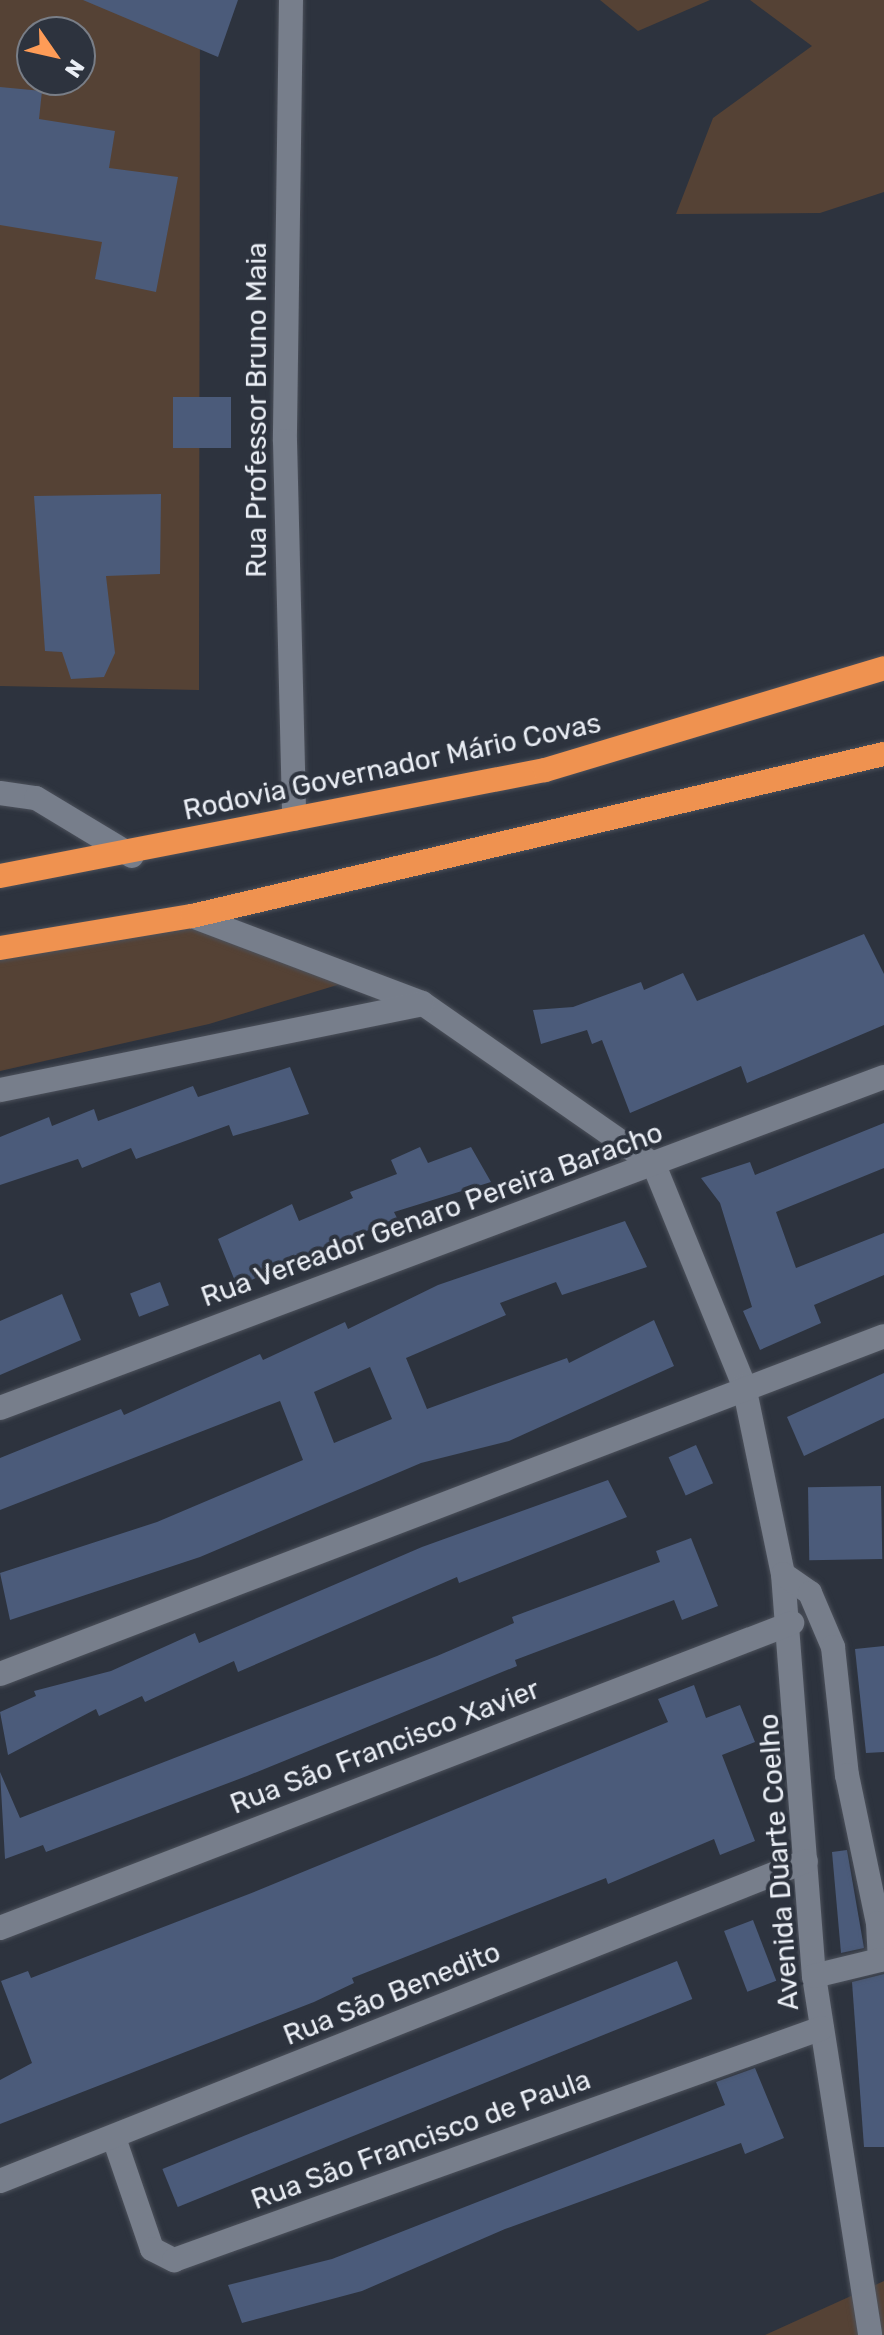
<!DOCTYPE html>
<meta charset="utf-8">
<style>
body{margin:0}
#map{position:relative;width:884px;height:2335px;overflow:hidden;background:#2d333e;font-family:Rubik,sans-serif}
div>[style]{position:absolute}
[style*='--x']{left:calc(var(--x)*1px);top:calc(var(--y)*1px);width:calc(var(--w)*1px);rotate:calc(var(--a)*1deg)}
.green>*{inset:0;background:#554235}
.building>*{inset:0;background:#4b5b7a;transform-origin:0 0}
.roads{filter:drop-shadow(0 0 2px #4c515b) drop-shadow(0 0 2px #4c515b)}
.minor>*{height:24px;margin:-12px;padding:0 12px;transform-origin:12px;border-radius:12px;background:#777e8b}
.highway>*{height:24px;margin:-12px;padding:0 12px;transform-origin:12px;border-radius:12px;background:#ef9250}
span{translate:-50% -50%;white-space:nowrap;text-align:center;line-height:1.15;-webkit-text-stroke:8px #2d333e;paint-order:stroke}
.street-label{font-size:28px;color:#eaeef5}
.north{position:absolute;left:16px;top:16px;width:80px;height:80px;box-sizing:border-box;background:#2d333e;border:2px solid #797e87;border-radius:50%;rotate:124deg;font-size:22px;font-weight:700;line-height:32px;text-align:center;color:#eaeef5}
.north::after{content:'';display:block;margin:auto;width:28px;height:36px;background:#fe9c57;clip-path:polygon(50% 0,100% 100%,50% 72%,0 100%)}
</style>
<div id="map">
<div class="green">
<div style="clip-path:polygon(evenodd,0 0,200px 0,199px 690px,0 686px,0 0,32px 32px,80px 32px,80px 80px,32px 80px,32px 32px)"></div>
<div style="clip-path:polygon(600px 0,710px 0,638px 31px)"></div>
<div style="clip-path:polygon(750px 0,884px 0,884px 192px,820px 213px,676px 214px,713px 118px,812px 46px)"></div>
<div style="clip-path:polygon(192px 916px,357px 979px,209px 1024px,0 1071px,0 947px)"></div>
<div style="clip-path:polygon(884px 2281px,884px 2335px,765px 2335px)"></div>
</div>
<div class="building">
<div style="clip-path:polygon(83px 0,238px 0,218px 57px)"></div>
<div style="clip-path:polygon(0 87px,42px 91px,39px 119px,115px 131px,109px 168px,178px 177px,156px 292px,95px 279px,102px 242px,0 225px)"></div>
<div style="left:231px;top:397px;width:51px;height:58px;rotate:90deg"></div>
<div style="clip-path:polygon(161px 494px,160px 574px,106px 576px,115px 653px,104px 677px,71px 679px,62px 652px,45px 651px,34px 496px)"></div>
<div style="clip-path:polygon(864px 934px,884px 974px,884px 1025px,747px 1083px,741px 1066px,630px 1113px,602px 1040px,592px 1044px,587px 1030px,541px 1044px,533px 1010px,573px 1007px,641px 982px,644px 990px,683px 973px,697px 1001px)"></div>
<div style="clip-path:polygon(290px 1067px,309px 1114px,233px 1136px,229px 1125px,136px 1159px,131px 1148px,82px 1168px,78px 1159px,0 1185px,0 1137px,49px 1117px,52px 1126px,94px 1109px,98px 1121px,193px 1086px,198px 1097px)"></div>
<div style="clip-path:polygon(884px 1123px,884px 1168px,776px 1212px,796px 1268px,884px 1233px,884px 1275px,814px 1305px,821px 1323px,760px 1350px,743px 1311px,752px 1307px,720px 1203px,701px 1178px,750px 1162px,755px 1175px)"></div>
<div style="clip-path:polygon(420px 1147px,428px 1163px,471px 1147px,491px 1182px,394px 1212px,397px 1218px,237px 1286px,218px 1239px,292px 1204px,299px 1221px,353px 1198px,350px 1192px,397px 1174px,391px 1160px)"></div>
<div style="clip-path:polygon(evenodd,625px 1221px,647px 1267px,562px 1295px,556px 1282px,500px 1303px,506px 1315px,406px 1358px,427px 1409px,567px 1358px,569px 1363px,654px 1320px,674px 1366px,509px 1441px,421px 1463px,200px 1557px,10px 1620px,0 1573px,157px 1522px,303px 1460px,280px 1401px,0 1510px,0 1458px,121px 1409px,124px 1415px,260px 1354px,263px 1360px,345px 1322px,348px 1329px,438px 1285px,625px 1221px,370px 1367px,392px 1419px,334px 1443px,314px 1392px,370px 1367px)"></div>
<div style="left:160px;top:1282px;width:25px;height:32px;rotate:69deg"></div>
<div style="clip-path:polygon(62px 1294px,81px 1340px,0 1375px,0 1321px)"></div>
<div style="clip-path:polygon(884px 1373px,884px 1418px,804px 1456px,787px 1417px)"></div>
<div style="left:696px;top:1445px;width:42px;height:30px;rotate:66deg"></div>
<div style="clip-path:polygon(608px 1480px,627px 1517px,459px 1583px,457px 1577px,238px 1672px,234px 1661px,145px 1702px,142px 1696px,99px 1716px,96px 1709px,8px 1755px,0 1712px,36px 1696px,34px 1691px,111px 1671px,195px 1633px,199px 1643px,422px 1547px)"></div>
<div style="left:881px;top:1486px;width:73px;height:73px;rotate:89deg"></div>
<div style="clip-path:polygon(691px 1538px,718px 1606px,682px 1620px,674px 1600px,515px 1660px,517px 1666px,247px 1776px,46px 1852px,43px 1845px,5px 1859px,0 1772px,20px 1818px,437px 1656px,514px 1623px,512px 1617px,660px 1562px,656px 1551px)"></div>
<div style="clip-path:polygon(884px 1646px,884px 1752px,866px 1753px,855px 1649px)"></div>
<div style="clip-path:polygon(694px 1685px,706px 1718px,740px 1705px,755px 1742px,722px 1755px,755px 1841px,720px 1855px,714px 1839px,608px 1884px,606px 1878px,352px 1978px,354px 1983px,314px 2002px,0 2124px,0 2080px,32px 2063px,1px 1981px,28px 1971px,31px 1978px,249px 1894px,668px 1722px,658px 1699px)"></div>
<div style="clip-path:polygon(847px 1850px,864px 1948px,841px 1953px,832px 1852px)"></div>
<div style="left:753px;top:1920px;width:65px;height:31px;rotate:69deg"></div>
<div style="left:677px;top:1961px;width:41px;height:555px;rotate:68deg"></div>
<div style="clip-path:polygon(884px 1974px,884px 2147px,864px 2147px,852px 1982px)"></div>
<div style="clip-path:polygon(755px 2068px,784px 2138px,745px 2154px,741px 2143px,505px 2229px,362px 2291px,242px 2323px,228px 2285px,332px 2259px,725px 2105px,716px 2082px)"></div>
</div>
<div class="roads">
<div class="minor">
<div style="--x:291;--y:0;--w:441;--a:90.8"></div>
<div style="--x:285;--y:441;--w:378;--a:88.6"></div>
<div style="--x:0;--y:793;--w:36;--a:8"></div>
<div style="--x:36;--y:798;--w:112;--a:31.1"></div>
<div style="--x:192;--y:916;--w:246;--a:20.7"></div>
<div style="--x:422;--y:1003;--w:283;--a:34.9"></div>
<div style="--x:654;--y:1165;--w:239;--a:67.8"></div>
<div style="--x:744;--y:1386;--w:192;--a:78.3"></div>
<div style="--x:783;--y:1574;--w:403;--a:85.6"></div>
<div style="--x:814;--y:1976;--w:363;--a:81.1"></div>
<div style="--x:0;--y:1090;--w:430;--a:-11.5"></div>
<div style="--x:0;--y:1408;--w:944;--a:-20.53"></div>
<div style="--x:783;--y:1574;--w:33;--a:35"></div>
<div style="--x:810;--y:1593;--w:59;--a:66.9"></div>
<div style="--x:833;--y:1647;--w:129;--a:83.8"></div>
<div style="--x:847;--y:1775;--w:151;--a:78.2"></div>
<div style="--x:878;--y:1923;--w:37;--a:87"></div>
<div style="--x:880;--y:1960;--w:68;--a:166.4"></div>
<div style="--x:0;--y:1674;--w:946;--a:-20.92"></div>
<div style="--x:0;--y:1928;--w:849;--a:-21.06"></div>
<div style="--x:114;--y:2138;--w:117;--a:71.1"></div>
<div style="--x:152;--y:2249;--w:25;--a:27"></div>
<div style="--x:174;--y:2260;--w:688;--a:-19.7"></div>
<div style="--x:0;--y:2181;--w:867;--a:-21.65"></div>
</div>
<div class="highway">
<div style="--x:0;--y:876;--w:555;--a:-11.01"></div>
<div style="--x:545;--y:770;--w:354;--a:-16.7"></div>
<div style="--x:0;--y:948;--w:195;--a:-9.5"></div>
<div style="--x:192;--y:916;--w:711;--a:-13.18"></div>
</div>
</div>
<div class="street-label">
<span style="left:257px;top:410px;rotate:-90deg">Rua Professor Bruno Maia</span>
<span style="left:392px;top:767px;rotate:-12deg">Rodovia Governador Mário Covas</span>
<span style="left:432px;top:1215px;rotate:-20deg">Rua Vereador Genaro Pereira Baracho</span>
<span style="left:385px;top:1747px;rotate:-21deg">Rua São Francisco Xavier</span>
<span style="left:779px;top:1862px;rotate:-94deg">Avenida Duarte Coelho</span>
<span style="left:392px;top:1994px;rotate:-22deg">Rua São Benedito</span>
<span style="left:421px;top:2140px;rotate:-20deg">Rua São Francisco de Paula</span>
</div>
<div class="north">N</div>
</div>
